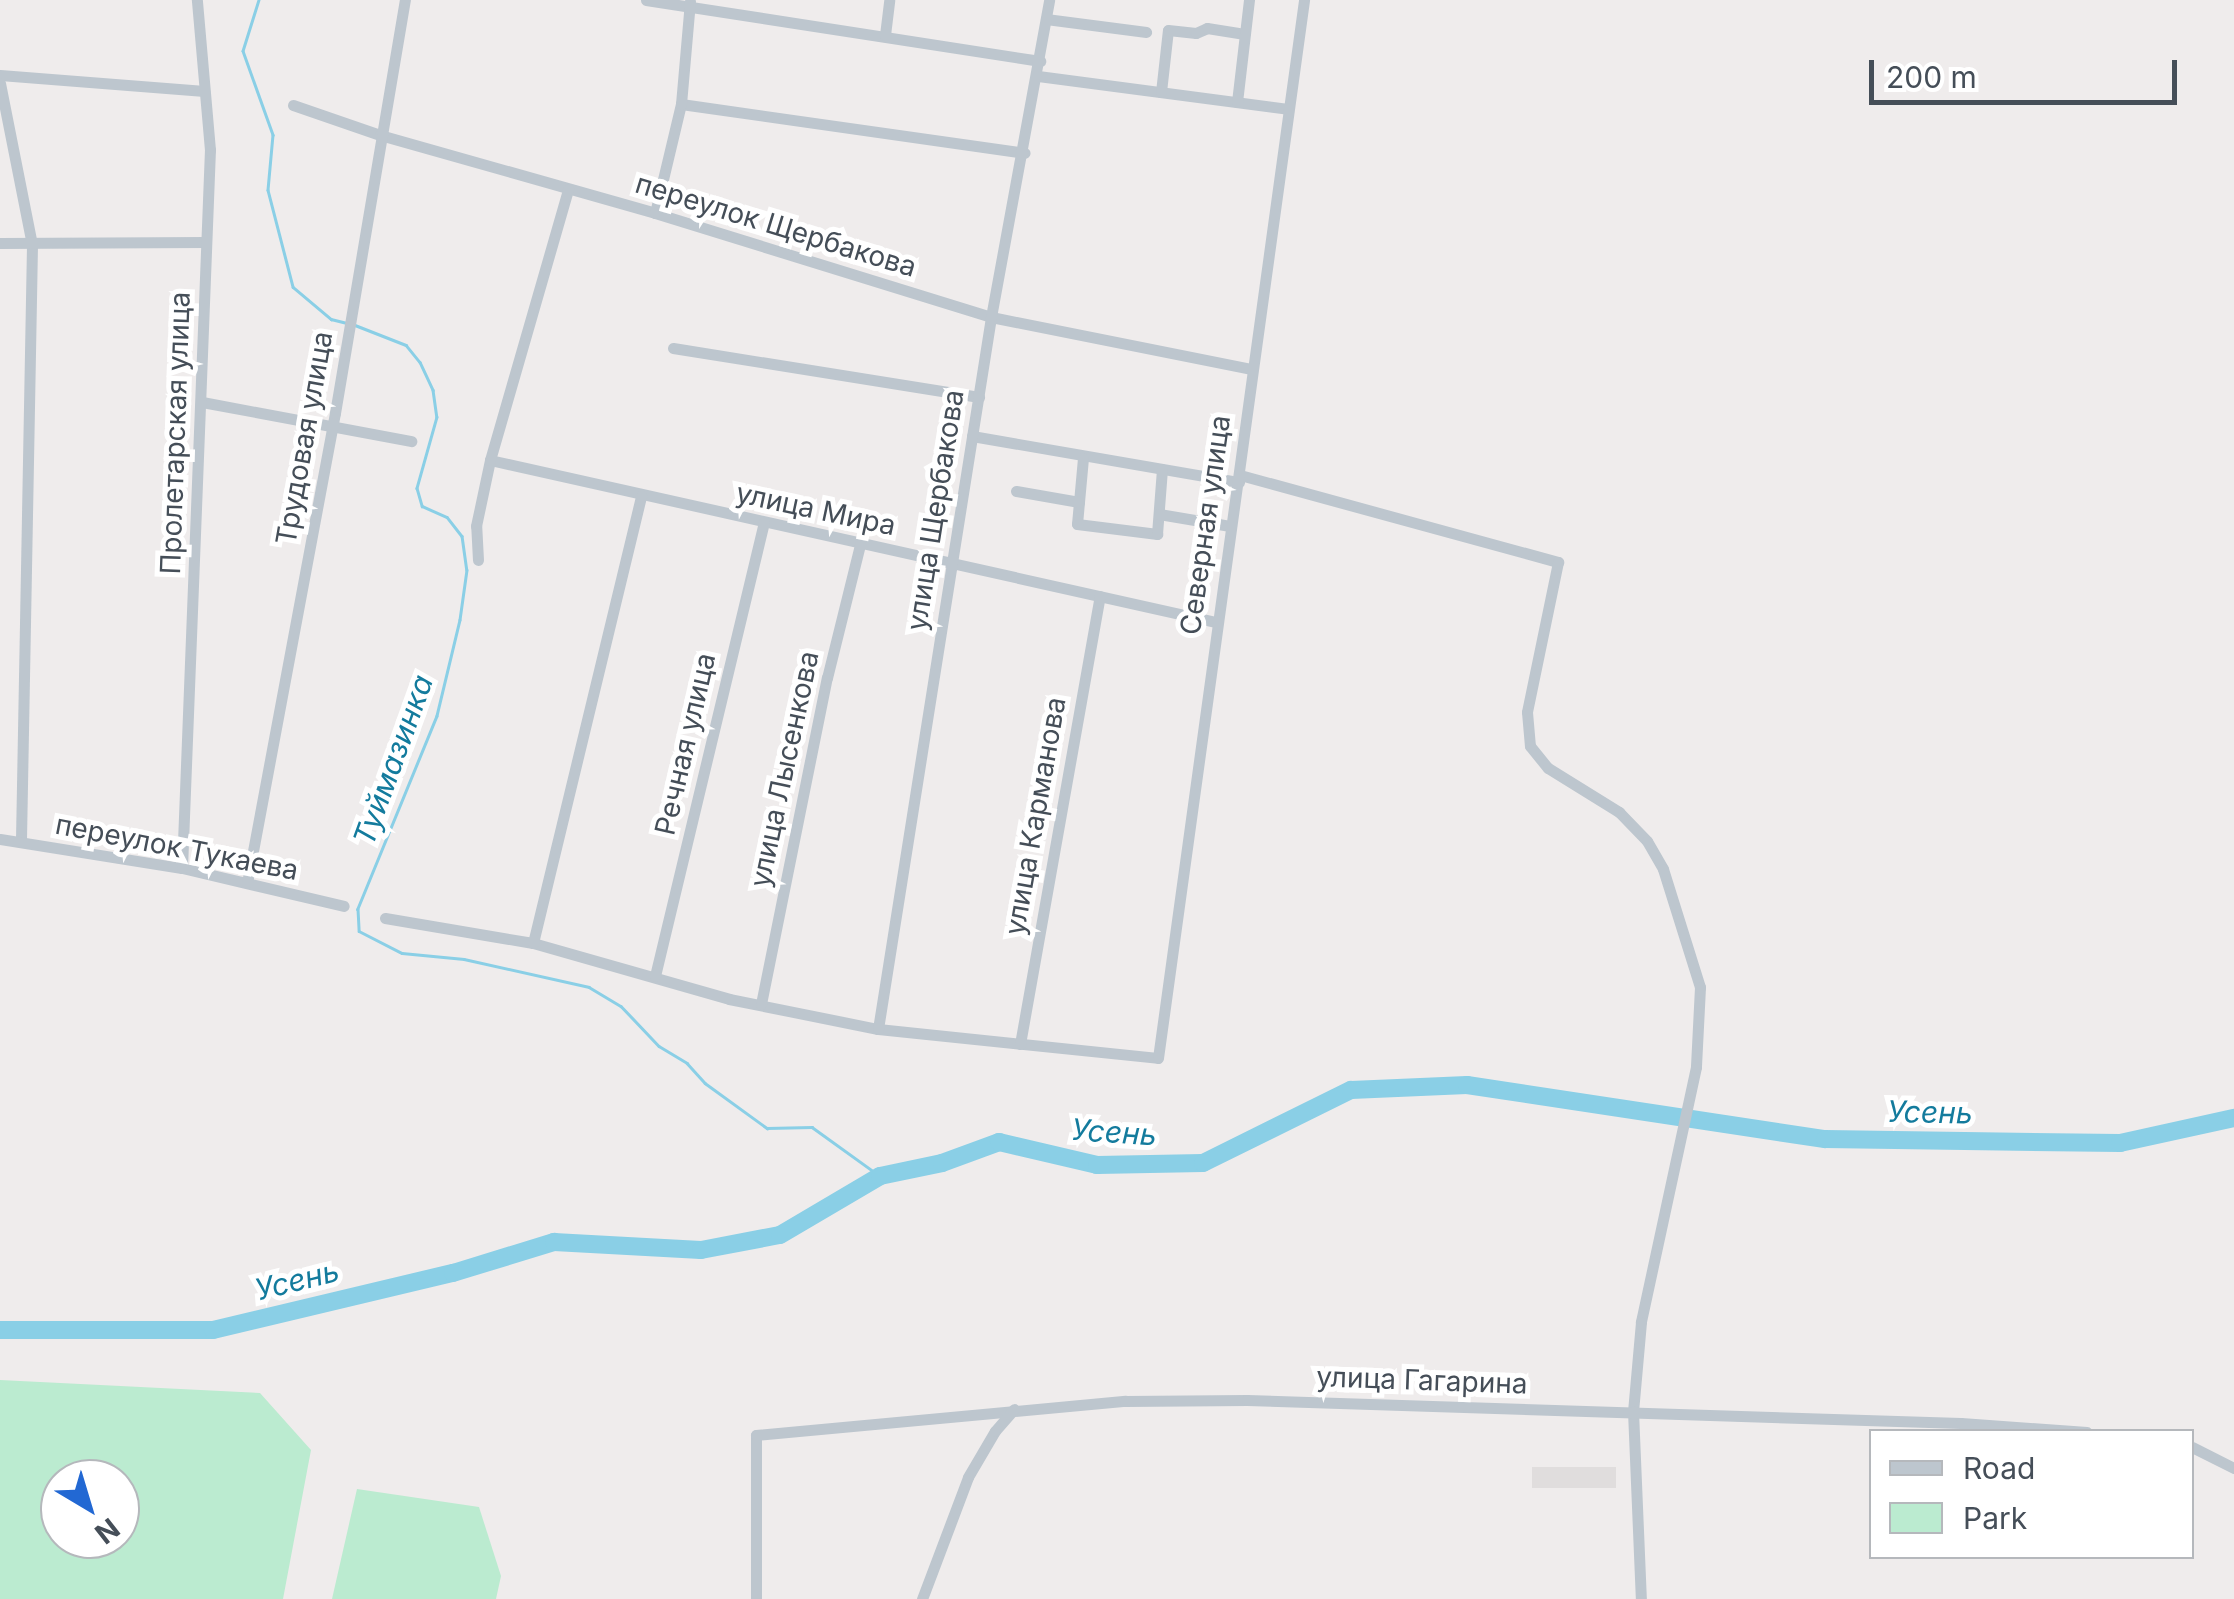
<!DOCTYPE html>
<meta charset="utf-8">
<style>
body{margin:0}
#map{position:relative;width:2234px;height:1599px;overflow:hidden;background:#efecec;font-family:Inter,sans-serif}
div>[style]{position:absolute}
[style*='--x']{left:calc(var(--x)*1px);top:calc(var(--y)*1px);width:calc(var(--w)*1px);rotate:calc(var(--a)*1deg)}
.education>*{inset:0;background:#e0dddd;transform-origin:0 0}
.green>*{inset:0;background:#bbebd0}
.stream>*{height:2.5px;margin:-1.25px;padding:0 1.25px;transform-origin:1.25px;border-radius:1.25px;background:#8acfe6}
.river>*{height:18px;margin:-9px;padding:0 9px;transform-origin:9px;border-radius:9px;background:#8acfe6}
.minor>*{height:11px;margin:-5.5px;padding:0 5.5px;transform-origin:5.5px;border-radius:5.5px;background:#bdc6ce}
span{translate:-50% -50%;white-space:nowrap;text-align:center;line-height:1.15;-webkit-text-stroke:10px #fff;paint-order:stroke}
.street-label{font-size:28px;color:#454e58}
.water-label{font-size:30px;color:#137b9d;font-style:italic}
.legend{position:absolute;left:1869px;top:1429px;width:325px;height:130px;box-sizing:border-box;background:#fff;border:2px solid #b5b8bc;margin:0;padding:12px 18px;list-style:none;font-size:30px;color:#454e58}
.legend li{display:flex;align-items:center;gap:20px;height:50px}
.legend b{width:50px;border:2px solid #b5b8bc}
.north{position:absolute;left:40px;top:1459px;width:100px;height:100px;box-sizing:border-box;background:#fff;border:2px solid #b5b8bc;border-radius:50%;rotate:142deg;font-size:28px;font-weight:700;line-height:40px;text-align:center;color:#454e58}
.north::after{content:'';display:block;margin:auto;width:35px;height:45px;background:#2268d3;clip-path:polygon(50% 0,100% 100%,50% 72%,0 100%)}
.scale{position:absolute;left:1869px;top:60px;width:308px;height:45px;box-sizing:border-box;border:5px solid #454e58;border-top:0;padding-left:12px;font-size:30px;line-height:35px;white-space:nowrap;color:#454e58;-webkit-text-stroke:8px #fff;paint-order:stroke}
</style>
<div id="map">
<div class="education">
<div style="left:1616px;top:1467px;width:21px;height:84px;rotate:90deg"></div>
</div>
<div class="green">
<div style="clip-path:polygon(evenodd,0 1380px,260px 1393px,311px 1450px,283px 1599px,0 1599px,0 1380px,60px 1479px,120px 1479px,120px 1539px,60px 1539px,60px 1479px)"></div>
<div style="clip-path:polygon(357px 1489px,479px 1507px,501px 1576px,496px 1599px,332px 1599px)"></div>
</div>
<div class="stream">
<div style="--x:259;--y:0;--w:53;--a:107.4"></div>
<div style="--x:243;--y:51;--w:89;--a:70.3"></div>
<div style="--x:273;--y:135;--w:55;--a:95.2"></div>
<div style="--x:268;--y:190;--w:100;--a:75.5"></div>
<div style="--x:293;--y:287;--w:50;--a:40.1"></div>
<div style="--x:331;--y:319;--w:16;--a:14"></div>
<div style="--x:355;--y:325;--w:55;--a:21.4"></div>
<div style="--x:406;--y:345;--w:22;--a:51"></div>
<div style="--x:420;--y:362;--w:31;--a:65"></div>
<div style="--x:433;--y:390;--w:27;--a:82"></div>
<div style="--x:437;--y:417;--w:74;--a:105.7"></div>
<div style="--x:417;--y:488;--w:19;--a:74"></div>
<div style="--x:422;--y:506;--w:27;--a:24"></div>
<div style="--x:447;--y:517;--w:24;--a:52"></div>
<div style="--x:462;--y:536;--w:34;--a:82"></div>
<div style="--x:467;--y:570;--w:50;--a:98"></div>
<div style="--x:460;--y:620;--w:99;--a:103.5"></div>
<div style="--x:437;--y:716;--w:209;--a:112.3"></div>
<div style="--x:358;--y:909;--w:22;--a:87"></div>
<div style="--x:359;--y:931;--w:48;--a:27.1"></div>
<div style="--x:402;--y:953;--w:62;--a:5.5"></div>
<div style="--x:464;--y:959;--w:128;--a:12.6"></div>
<div style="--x:589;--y:987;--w:37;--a:31"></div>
<div style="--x:621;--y:1006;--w:55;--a:46.5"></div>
<div style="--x:659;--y:1046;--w:33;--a:31"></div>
<div style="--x:687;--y:1063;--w:27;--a:48"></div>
<div style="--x:705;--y:1083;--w:77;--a:36"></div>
<div style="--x:767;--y:1128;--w:45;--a:-1.3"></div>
<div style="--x:812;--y:1127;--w:84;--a:35.8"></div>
</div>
<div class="river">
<div style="--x:0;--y:1330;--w:213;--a:0"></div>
<div style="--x:213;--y:1330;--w:247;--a:-13.4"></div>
<div style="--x:453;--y:1273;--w:106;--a:-17.1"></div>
<div style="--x:554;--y:1242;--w:147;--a:3.1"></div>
<div style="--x:701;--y:1250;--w:80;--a:-10.8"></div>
<div style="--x:780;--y:1235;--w:116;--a:-30.5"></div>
<div style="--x:880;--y:1176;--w:63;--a:-11.8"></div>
<div style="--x:942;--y:1163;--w:61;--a:-20.2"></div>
<div style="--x:999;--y:1142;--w:101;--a:13.2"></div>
<div style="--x:1097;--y:1165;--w:106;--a:-1.1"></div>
<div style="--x:1203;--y:1163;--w:165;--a:-26.3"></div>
<div style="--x:1351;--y:1090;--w:116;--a:-2.5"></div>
<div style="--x:1467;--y:1085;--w:362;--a:8.6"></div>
<div style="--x:1825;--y:1139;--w:295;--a:0.8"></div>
<div style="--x:2120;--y:1143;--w:117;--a:-12.4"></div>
</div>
<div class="minor">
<div style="--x:646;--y:0;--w:399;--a:8.8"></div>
<div style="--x:1046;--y:19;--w:101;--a:7.4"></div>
<div style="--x:885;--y:35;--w:35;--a:-83"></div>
<div style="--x:0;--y:75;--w:205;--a:4.5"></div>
<div style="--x:1038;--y:76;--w:252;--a:7.5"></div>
<div style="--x:0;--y:83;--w:165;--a:78.8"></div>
<div style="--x:32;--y:245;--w:597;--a:91.06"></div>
<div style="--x:1161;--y:92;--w:62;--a:-83.6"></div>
<div style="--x:1168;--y:30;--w:28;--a:6"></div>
<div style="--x:1196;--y:33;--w:12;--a:-24"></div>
<div style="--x:1207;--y:28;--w:38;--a:9"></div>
<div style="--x:1237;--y:102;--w:103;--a:-83.3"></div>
<div style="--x:681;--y:104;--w:347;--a:8.1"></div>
<div style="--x:293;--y:105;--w:92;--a:19"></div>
<div style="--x:380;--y:135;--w:286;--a:15.8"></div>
<div style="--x:655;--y:213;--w:352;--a:17.2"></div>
<div style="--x:991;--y:317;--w:266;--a:11.3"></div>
<div style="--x:655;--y:213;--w:112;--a:-76.6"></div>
<div style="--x:681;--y:104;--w:103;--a:-85"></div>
<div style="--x:0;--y:243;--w:206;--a:-0.3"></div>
<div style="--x:673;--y:348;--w:310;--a:9.1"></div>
<div style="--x:202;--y:402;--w:213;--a:10.6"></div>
<div style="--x:972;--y:436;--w:271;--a:9.8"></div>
<div style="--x:1083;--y:458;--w:66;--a:95.2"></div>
<div style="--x:1077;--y:524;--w:81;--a:7.1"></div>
<div style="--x:1157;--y:534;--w:65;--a:-85.6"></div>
<div style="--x:490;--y:460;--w:744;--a:12.58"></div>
<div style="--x:1240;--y:475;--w:330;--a:15.3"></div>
<div style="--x:1558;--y:562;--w:153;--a:101.7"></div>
<div style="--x:1527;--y:712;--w:34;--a:85"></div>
<div style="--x:1530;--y:746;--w:28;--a:51"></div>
<div style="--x:1548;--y:768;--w:84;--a:31.8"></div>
<div style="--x:1619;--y:812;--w:40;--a:46"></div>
<div style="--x:1647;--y:841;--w:32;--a:60"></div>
<div style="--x:1663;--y:869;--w:124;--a:72.6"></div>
<div style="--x:1700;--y:987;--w:80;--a:92.9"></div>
<div style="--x:1696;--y:1067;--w:261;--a:102.2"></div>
<div style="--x:1641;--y:1322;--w:89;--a:95.1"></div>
<div style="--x:1633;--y:1411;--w:188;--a:87.6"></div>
<div style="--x:1016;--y:491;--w:64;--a:9.9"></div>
<div style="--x:1159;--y:514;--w:72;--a:9.6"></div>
<div style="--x:478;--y:560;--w:34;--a:-93"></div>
<div style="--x:476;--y:526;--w:67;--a:-78"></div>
<div style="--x:490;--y:460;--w:282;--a:-73.9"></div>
<div style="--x:0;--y:839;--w:184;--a:9.1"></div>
<div style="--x:182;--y:868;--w:166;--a:13.2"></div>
<div style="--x:182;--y:868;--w:719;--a:-87.77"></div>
<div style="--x:210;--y:150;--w:151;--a:-95"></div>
<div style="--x:247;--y:883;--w:478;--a:-79.4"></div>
<div style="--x:335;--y:413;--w:419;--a:-80.4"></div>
<div style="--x:385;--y:918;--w:150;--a:9.6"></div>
<div style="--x:533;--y:943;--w:204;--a:15.9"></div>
<div style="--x:729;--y:999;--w:152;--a:11.4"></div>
<div style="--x:878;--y:1029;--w:281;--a:5.9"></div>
<div style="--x:1158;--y:1058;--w:1068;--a:-82.14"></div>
<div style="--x:533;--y:943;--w:460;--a:-76.4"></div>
<div style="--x:655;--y:976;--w:467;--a:-76.5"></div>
<div style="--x:761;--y:1004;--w:333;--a:-78.6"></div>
<div style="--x:827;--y:678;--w:137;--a:-76.1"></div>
<div style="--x:878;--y:1029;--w:721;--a:-80.98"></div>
<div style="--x:991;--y:317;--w:322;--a:-79.6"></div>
<div style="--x:1020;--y:1044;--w:455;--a:-79.9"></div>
<div style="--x:2192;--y:1447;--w:47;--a:26.6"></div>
<div style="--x:756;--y:1599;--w:164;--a:-90"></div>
<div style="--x:756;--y:1435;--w:371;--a:-5.3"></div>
<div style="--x:1125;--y:1401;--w:122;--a:-0.5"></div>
<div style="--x:1247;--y:1400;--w:714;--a:1.85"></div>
<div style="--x:1961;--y:1423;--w:126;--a:4.1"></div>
<div style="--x:922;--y:1599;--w:130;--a:-69.3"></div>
<div style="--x:968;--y:1477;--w:53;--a:-59.6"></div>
<div style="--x:995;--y:1431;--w:29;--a:-49"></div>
</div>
<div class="street-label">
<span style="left:776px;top:225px;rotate:17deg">переулок Щербакова</span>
<span style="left:175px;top:433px;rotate:-88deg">Пролетарская улица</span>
<span style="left:304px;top:438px;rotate:-80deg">Трудовая улица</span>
<span style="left:816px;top:509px;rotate:12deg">улица Мира</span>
<span style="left:935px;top:510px;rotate:-81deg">улица Щербакова</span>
<span style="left:1205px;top:525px;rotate:-82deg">Северная улица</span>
<span style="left:685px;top:744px;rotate:-77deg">Речная улица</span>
<span style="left:784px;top:769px;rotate:-78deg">улица Лысенкова</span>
<span style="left:1035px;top:816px;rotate:-80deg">улица Карманова</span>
<span style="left:177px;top:847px;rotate:11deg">переулок Тукаева</span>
<span style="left:1422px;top:1380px;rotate:2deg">улица Гагарина</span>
</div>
<div class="water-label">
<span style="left:393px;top:760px;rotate:-70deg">Туймазинка</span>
<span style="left:1930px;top:1112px;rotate:1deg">Усень</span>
<span style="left:1114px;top:1132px;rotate:4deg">Усень</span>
<span style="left:297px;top:1280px;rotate:-14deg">Усень</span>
</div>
<ul class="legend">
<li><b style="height:12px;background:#bdc6ce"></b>Road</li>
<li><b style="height:28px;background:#bbebd0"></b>Park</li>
</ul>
<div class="north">N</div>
<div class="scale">200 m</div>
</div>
